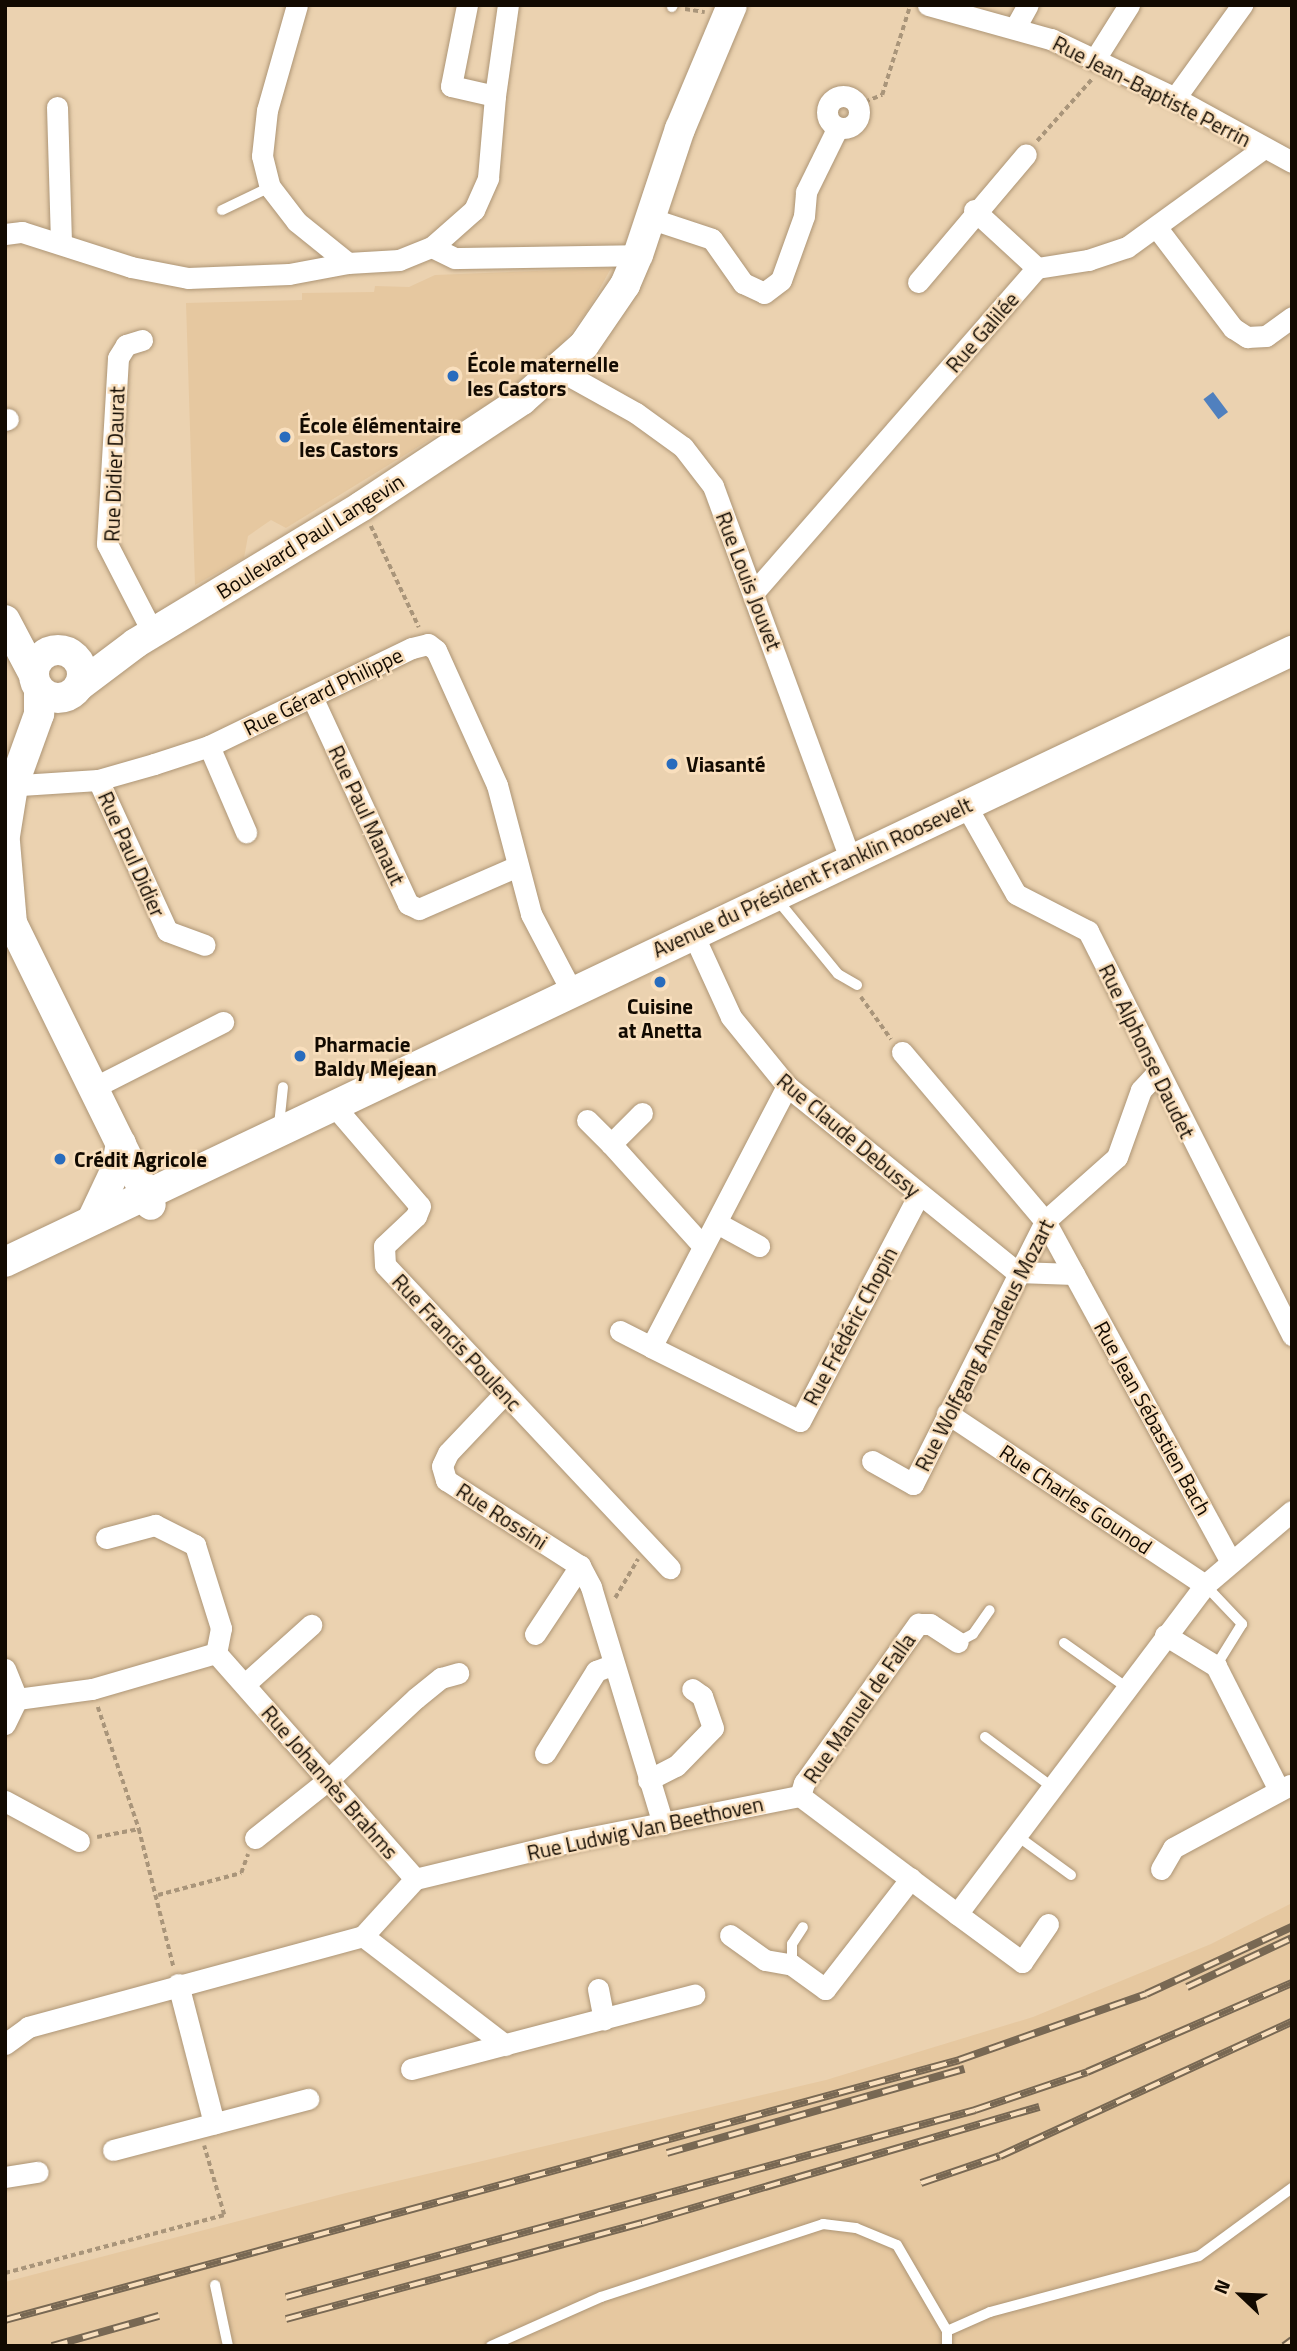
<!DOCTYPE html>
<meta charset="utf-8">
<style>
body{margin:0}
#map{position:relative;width:1297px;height:2351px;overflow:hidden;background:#ebd2b0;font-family:"Titillium Web",sans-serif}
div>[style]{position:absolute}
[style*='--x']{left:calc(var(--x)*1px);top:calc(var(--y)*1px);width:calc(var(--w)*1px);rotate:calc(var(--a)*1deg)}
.built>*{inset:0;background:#e6c8a0}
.water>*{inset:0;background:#5080be;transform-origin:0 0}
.path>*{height:3.5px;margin-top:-1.75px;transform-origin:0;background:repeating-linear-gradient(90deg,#a9957a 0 5px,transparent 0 8.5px)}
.roads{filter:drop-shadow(0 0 2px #ad9575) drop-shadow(0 0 2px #ad9575)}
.lane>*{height:10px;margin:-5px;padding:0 5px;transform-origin:5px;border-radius:5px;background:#fff}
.street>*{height:21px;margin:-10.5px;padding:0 10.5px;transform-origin:10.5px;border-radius:10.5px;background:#fff}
.street>.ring{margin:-10.5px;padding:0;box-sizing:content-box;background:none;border:21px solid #fff;border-radius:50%}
.secondary>*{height:30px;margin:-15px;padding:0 15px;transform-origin:15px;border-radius:15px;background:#fff}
.secondary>.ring{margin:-15px;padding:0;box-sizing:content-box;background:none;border:30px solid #fff;border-radius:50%}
.rail>*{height:8px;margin-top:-4px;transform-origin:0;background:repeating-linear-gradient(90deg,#f9dfbd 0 16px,#786853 0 32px);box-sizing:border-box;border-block:2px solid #786853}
.dots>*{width:19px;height:19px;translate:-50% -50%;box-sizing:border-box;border:4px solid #f9dfbd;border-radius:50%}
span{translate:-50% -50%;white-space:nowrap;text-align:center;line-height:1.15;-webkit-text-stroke:5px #f9dfbd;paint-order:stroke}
.street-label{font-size:21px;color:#120a01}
.poi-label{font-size:21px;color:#120a01;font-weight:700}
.left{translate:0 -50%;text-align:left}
.frame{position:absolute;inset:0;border:7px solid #120a01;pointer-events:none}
.north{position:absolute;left:1206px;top:2260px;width:70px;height:70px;-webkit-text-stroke:5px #f9dfbd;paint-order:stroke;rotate:293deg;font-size:19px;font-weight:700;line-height:28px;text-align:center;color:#120a01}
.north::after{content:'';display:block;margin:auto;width:24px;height:32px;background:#120a01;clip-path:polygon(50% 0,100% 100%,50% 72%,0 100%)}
</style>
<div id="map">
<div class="built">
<div style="clip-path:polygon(611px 268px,588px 310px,555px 353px,491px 402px,286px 528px,271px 520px,248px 536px,244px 558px,195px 585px,186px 303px,302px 300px,302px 293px,374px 292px,375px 286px,409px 287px,435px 275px)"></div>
<div style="clip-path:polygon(1292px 1903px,1292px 2346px,5px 2346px,5px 2282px,346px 2193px,826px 2080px,1033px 2017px,1211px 1944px)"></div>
</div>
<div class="water">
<div style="left:1213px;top:392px;width:25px;height:12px;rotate:53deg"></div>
</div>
<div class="path">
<div style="--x:685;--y:9;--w:20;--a:9"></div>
<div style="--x:857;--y:105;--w:27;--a:-22"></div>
<div style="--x:882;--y:95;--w:90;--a:-72.6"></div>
<div style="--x:1037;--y:141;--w:83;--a:-48.4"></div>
<div style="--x:371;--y:526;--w:112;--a:64.6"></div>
<div style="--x:861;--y:997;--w:52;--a:54.5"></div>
<div style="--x:615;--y:1598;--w:45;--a:-59.5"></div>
<div style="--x:98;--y:1707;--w:129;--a:71.4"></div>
<div style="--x:139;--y:1829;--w:143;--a:75.9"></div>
<div style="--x:97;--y:1837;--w:43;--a:-10.8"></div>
<div style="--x:158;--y:1895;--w:86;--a:-14.8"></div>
<div style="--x:241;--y:1873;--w:20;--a:-70"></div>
<div style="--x:5;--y:2273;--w:227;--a:-14.8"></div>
<div style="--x:224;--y:2215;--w:72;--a:-106.2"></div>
</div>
<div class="roads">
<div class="lane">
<div style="--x:672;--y:7;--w:2;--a:-63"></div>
<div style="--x:222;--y:210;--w:53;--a:-25.6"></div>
<div style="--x:775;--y:897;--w:99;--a:50.7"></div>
<div style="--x:838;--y:974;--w:22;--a:30"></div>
<div style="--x:279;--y:1125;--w:38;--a:-84"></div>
<div style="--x:1205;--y:1585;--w:54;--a:46.5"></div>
<div style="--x:1242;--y:1624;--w:49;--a:121.8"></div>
<div style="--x:958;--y:1642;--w:17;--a:-28"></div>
<div style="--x:973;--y:1634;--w:29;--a:-55"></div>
<div style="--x:1064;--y:1643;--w:76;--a:35.4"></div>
<div style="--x:985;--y:1737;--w:84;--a:36.7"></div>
<div style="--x:1016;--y:1835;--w:68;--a:36"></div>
<div style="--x:792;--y:1965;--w:21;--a:-90"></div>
<div style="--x:792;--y:1944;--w:20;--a:-57"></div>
<div style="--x:215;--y:2285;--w:62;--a:78"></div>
<div style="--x:947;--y:2331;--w:47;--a:-23.8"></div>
<div style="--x:990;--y:2312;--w:216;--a:-15"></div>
<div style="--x:1199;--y:2256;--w:115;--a:-36.2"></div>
<div style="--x:491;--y:2346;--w:120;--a:-24"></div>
<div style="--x:601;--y:2297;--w:234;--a:-18.2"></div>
<div style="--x:823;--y:2224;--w:33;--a:7"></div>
<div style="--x:856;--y:2228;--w:44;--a:22.5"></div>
<div style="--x:897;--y:2245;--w:99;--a:59.8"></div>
<div style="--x:947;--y:2331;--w:15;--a:90"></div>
</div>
<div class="street">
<div style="--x:297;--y:5;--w:109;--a:105.9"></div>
<div style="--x:267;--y:110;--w:46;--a:96.2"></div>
<div style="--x:262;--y:156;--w:32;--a:76"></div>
<div style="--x:270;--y:187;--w:44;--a:52.4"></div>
<div style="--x:297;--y:222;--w:65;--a:38.8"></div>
<div style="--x:928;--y:5;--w:128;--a:15.5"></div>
<div style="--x:1051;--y:39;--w:137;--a:25.4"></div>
<div style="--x:1175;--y:98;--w:133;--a:28.7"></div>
<div style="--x:1015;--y:28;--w:26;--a:-61"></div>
<div style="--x:1095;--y:59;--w:64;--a:-57.8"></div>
<div style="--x:495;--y:96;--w:92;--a:-81.9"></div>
<div class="ring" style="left:827px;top:96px;width:11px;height:11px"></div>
<div style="--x:1175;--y:98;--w:115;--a:-54.2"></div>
<div style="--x:57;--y:107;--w:135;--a:88.3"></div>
<div style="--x:974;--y:210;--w:86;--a:42.6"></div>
<div style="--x:649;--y:218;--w:66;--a:18.4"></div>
<div style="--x:712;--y:239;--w:54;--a:54.8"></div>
<div style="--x:743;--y:283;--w:23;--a:25"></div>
<div style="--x:764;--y:293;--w:21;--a:-37"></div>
<div style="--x:781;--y:280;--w:68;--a:-70.2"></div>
<div style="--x:804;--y:216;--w:24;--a:-85"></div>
<div style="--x:806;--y:192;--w:72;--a:-63.8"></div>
<div style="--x:1157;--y:228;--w:126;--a:52.8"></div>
<div style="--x:1233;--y:328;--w:17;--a:33"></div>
<div style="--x:1247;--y:337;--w:19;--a:-3"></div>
<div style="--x:1266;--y:336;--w:32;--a:-36"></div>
<div style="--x:5;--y:234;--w:17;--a:-7"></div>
<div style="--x:22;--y:232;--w:114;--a:17.8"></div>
<div style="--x:131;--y:267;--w:58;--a:10.9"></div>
<div style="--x:188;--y:278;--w:101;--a:-2.3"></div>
<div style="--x:289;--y:274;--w:60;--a:-10.6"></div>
<div style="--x:348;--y:263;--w:51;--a:-3.4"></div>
<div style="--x:399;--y:260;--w:35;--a:-22"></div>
<div style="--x:432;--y:247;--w:56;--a:-41.4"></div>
<div style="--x:474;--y:210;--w:35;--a:-66"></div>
<div style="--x:488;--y:178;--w:82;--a:-85.1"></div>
<div style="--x:495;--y:96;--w:45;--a:-167.2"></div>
<div style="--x:451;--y:86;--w:83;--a:-78.8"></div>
<div style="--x:432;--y:247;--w:25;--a:26"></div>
<div style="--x:455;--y:258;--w:183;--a:-0.9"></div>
<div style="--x:918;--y:282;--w:167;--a:-49.8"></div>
<div style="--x:142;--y:340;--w:17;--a:163"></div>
<div style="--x:126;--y:345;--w:15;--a:122"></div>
<div style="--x:118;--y:358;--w:186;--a:93.4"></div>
<div style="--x:107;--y:544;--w:100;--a:62.7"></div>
<div style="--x:559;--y:370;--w:88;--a:29.2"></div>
<div style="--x:636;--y:413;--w:58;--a:35.9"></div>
<div style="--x:683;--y:447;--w:49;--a:52.4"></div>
<div style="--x:713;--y:486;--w:400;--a:69.8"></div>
<div style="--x:5;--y:420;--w:3;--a:-18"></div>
<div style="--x:754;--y:592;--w:430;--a:-48.9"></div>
<div style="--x:1037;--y:268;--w:52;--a:-8.9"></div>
<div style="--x:1088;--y:260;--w:41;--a:-18.4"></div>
<div style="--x:1127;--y:247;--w:169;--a:-35.9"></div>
<div style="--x:312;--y:697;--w:228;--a:65.1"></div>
<div style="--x:408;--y:904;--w:12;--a:24"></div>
<div style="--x:419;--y:909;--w:105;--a:-23.6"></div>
<div style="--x:209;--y:746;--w:94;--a:66.7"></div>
<div style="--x:98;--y:780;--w:166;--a:65.4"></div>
<div style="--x:167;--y:931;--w:40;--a:20.2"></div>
<div style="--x:5;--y:786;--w:93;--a:-3.7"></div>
<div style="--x:98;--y:780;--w:58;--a:-15.9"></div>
<div style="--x:154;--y:764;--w:58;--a:-18.1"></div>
<div style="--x:209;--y:746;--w:225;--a:-25.8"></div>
<div style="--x:412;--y:648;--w:16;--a:-14"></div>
<div style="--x:428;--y:644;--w:10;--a:37"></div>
<div style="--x:436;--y:650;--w:148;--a:65.7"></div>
<div style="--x:497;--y:785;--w:133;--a:75.2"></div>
<div style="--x:531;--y:914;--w:88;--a:62.3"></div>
<div style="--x:965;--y:804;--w:103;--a:60.5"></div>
<div style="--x:1016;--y:894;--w:81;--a:27.2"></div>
<div style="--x:1088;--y:931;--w:453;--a:63.2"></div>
<div style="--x:693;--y:934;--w:91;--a:65.4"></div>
<div style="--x:731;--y:1017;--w:89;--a:50.9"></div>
<div style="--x:787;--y:1086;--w:296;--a:39"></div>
<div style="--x:1017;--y:1272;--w:57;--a:2"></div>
<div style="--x:902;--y:1052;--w:221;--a:49.8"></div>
<div style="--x:1045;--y:1221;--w:388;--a:61.4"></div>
<div style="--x:787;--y:1086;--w:294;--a:117.5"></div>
<div style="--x:651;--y:1347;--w:166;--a:26.4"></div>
<div style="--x:800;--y:1421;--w:256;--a:-62.3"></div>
<div style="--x:93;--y:1088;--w:146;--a:-26.9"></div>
<div style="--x:335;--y:1107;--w:130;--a:49.4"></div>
<div style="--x:420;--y:1206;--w:11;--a:112"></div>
<div style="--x:416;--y:1216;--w:44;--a:136.8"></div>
<div style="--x:384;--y:1246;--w:19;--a:87"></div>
<div style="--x:385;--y:1265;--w:416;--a:46.8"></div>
<div style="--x:642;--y:1113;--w:44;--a:135"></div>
<div style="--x:611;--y:1144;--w:136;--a:48"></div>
<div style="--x:587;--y:1120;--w:34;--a:45"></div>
<div style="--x:717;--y:1223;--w:48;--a:28.7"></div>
<div style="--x:620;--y:1331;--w:35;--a:27"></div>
<div style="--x:504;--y:1394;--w:81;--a:133.5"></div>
<div style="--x:448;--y:1453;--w:14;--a:115"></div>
<div style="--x:442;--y:1466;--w:15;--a:74"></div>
<div style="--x:446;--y:1480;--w:159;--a:32.7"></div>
<div style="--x:580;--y:1566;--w:24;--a:62"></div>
<div style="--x:591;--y:1587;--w:248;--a:73.1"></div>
<div style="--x:947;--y:1413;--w:310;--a:33.7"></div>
<div style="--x:872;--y:1461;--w:47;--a:29.3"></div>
<div style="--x:913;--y:1484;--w:294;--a:-63.3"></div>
<div style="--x:1045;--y:1221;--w:96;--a:-41.6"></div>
<div style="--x:1117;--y:1157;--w:71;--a:-70.3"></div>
<div style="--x:1141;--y:1090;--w:23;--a:-47"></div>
<div style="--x:106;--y:1538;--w:51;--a:-14.9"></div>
<div style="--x:155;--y:1525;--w:45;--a:26.6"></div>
<div style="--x:195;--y:1545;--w:87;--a:72.6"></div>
<div style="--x:221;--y:1628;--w:25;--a:101"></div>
<div style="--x:535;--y:1634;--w:82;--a:-56.5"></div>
<div style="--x:1165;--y:1635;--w:60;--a:31.3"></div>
<div style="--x:1216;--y:1666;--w:139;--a:63.1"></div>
<div style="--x:5;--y:1669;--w:32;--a:68"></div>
<div style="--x:17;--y:1699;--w:28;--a:116"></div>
<div style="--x:245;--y:1684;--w:89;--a:-41.8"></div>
<div style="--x:17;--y:1699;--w:76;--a:-7.6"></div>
<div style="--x:92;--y:1689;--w:129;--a:-16.2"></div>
<div style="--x:216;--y:1653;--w:301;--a:48.6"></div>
<div style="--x:545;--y:1753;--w:97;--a:-58.1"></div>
<div style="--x:596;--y:1671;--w:19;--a:-21"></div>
<div style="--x:648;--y:1780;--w:31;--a:-27"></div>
<div style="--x:676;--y:1766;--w:53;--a:-45.8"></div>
<div style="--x:713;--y:1728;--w:34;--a:-109"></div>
<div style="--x:702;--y:1696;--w:12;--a:-145"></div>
<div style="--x:800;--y:1796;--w:14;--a:-73"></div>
<div style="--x:804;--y:1783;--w:196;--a:-54.4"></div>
<div style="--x:918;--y:1624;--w:12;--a:0"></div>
<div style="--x:930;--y:1624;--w:33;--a:33"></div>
<div style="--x:5;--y:1801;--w:84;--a:28.4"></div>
<div style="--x:255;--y:1838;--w:93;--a:-38.5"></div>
<div style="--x:328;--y:1780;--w:120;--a:-43"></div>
<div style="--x:416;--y:1698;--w:32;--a:-39"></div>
<div style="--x:441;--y:1678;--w:18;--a:-16"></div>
<div style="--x:1161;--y:1869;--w:24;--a:-60"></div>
<div style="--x:1173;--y:1848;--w:133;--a:-28.3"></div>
<div style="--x:957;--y:1914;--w:81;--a:36.4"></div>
<div style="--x:1022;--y:1962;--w:46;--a:-55.6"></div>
<div style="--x:730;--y:1935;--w:43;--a:35.5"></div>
<div style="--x:765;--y:1960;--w:27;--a:10"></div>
<div style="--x:792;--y:1965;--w:41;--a:36"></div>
<div style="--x:825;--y:1989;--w:140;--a:-52.2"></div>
<div style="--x:363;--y:1936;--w:179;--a:37.5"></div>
<div style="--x:178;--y:1984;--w:144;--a:75.5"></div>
<div style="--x:598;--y:1989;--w:31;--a:79"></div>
<div style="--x:5;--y:2044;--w:29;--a:-36"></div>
<div style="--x:28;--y:2027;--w:347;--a:-15.2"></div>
<div style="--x:363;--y:1936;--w:77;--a:-47.6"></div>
<div style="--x:415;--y:1879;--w:162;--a:-13.6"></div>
<div style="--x:572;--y:1841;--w:232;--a:-11.2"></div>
<div style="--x:800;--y:1796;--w:196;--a:36.9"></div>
<div style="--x:957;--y:1914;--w:412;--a:-53"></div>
<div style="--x:1205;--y:1585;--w:114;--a:-40.4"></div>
<div style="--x:411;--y:2069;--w:293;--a:-14.7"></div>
<div style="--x:113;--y:2150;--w:202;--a:-14.7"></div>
<div style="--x:5;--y:2177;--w:33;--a:-9"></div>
</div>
<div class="secondary">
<div style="--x:5;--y:620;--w:62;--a:62.2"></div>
<div class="ring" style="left:34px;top:650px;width:18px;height:18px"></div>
<div style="--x:79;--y:686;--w:71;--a:-37"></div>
<div style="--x:136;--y:643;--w:264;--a:-31.2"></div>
<div style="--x:362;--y:506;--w:192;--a:-33.5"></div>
<div style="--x:522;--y:400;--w:83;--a:-41.6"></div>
<div style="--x:584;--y:345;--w:73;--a:-55.7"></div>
<div style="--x:625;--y:285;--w:33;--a:-67"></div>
<div style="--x:638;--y:255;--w:133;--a:-71.6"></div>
<div style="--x:680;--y:129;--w:134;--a:-67.2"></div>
<div style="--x:5;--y:836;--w:51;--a:-80.9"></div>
<div style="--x:13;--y:786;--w:77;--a:-70.1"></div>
<div style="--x:39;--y:714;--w:25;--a:-90"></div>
<div style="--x:5;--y:842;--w:81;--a:85.1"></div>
<div style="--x:12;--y:923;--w:314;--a:63.8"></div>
<div style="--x:92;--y:1220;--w:56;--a:-64.8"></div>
<div style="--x:116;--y:1169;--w:26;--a:-79"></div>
<div style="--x:5;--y:1262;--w:1425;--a:-25.4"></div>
</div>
</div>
<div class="rail">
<div style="--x:1187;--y:1987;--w:116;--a:-25"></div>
<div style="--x:667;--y:2153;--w:309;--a:-15.8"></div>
<div style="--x:921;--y:2183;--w:83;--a:-18.9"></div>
<div style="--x:1000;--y:2156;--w:321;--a:-24.7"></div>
<div style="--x:286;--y:2297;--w:714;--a:-15.18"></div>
<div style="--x:975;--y:2110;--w:118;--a:-18.7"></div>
<div style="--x:1087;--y:2072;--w:223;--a:-23.5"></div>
<div style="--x:286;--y:2319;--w:369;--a:-15.1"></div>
<div style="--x:642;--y:2223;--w:414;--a:-16.3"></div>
<div style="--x:5;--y:2320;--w:989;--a:-15.24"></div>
<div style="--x:959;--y:2060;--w:198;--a:-19.4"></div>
<div style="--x:1146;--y:1994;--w:161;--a:-24.7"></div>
<div style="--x:52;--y:2346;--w:111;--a:-15.7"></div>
<div style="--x:1284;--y:2346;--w:10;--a:-37"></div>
</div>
<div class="dots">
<div style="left:453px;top:376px;background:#296cbd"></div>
<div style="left:285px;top:437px;background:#296cbd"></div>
<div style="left:672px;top:764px;background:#296cbd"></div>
<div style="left:660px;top:982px;background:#296cbd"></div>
<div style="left:300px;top:1056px;background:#296cbd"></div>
<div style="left:60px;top:1159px;background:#296cbd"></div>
</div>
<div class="street-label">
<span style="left:1152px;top:91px;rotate:27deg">Rue Jean-Baptiste Perrin</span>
<span style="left:982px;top:332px;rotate:-49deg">Rue Galilée</span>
<span style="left:114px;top:464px;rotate:-88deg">Rue Didier Daurat</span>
<span style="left:310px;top:536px;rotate:-32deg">Boulevard Paul Langevin</span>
<span style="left:749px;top:581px;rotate:69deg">Rue Louis Jouvet</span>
<span style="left:323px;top:691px;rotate:-26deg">Rue Gérard Philippe</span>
<span style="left:367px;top:815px;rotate:65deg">Rue Paul Manaut</span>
<span style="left:132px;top:854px;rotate:66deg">Rue Paul Didier</span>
<span style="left:812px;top:877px;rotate:-25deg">Avenue du Président Franklin Roosevelt</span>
<span style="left:1147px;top:1051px;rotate:64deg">Rue Alphonse Daudet</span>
<span style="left:849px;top:1135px;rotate:40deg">Rue Claude Debussy</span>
<span style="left:850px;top:1326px;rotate:-62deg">Rue Frédéric Chopin</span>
<span style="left:457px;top:1342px;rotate:47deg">Rue Francis Poulenc</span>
<span style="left:984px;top:1345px;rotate:-63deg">Rue Wolfgang Amadeus Mozart</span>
<span style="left:1153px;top:1418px;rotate:61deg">Rue Jean Sébastien Bach</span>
<span style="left:1076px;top:1499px;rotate:34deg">Rue Charles Gounod</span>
<span style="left:502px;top:1516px;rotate:33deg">Rue Rossini</span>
<span style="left:859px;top:1708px;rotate:-55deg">Rue Manuel de Falla</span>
<span style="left:330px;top:1782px;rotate:49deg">Rue Johannès Brahms</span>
<span style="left:645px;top:1828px;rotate:-12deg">Rue Ludwig Van Beethoven</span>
</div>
<div class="poi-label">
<span class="left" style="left:467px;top:376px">École maternelle<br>les Castors</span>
<span class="left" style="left:299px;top:437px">École élémentaire<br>les Castors</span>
<span class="left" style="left:686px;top:764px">Viasanté</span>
<span style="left:660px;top:1018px">Cuisine<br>at Anetta</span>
<span class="left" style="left:314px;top:1056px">Pharmacie<br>Baldy Mejean</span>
<span class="left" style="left:74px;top:1159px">Crédit Agricole</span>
</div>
<div class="frame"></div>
<div class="north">N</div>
</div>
